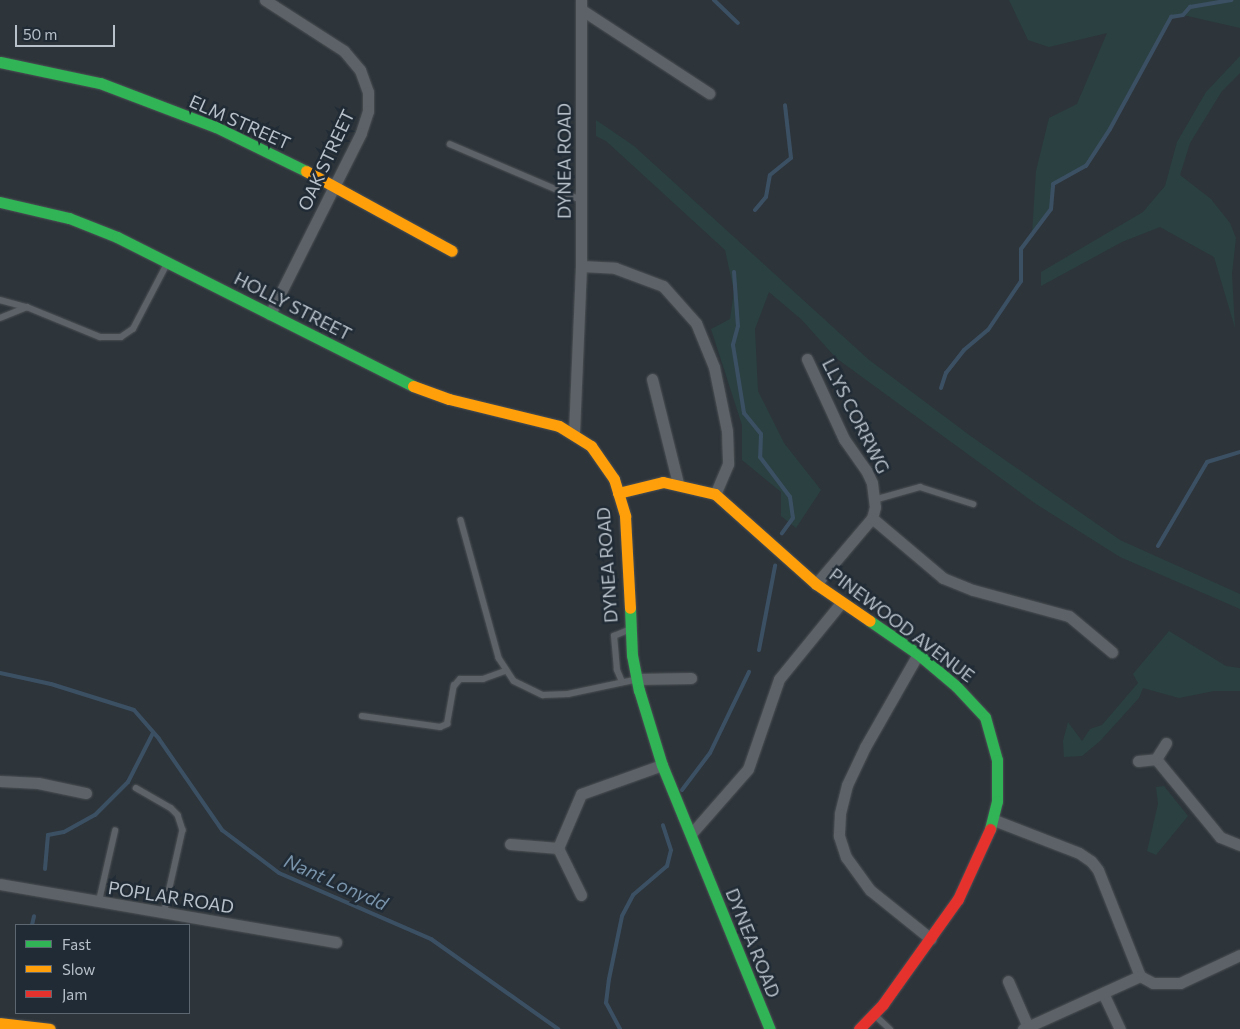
<!DOCTYPE html>
<style>
body{margin:0}
#map{position:relative;width:1240px;height:1029px;overflow:hidden;background:#2d343a;font-family:Commissioner,sans-serif}
div>[style]{position:absolute}
[style*='--x']{left:calc(var(--x)*1px);top:calc(var(--y)*1px);width:calc(var(--w)*1px);rotate:calc(var(--a)*1deg)}
.green>*{inset:0;background:#2a4041}
.stream>*{height:4px;margin:-2px;padding:0 2px;transform-origin:2px;border-radius:2px;background:#3c5064}
.roads{filter:drop-shadow(0 0 1px #4b5054) drop-shadow(0 0 1px #4b5054)}
.lane>*{height:5.5px;margin:-2.75px;padding:0 2.75px;transform-origin:2.75px;border-radius:2.75px;background:#5d6268}
.street>*{height:11px;margin:-5.5px;padding:0 5.5px;transform-origin:5.5px;border-radius:5.5px;background:#5d6268}
.fast>*{height:11px;margin:-5.5px;padding:0 5.5px;transform-origin:5.5px;border-radius:5.5px;background:#30b455}
.slow>*{height:11px;margin:-5.5px;padding:0 5.5px;transform-origin:5.5px;border-radius:5.5px;background:#ff9f0a}
.jam>*{height:11px;margin:-5.5px;padding:0 5.5px;transform-origin:5.5px;border-radius:5.5px;background:#e5322d}
span{translate:-50% -50%;white-space:nowrap;text-align:center;line-height:1.15;-webkit-text-stroke:5px #202b35;paint-order:stroke}
.street-label{font-size:18px;color:#b8c1ca}
.water-label{font-size:19px;color:#7a94ab;font-style:italic}
.legend{position:absolute;left:15px;top:924px;width:175px;height:90px;box-sizing:border-box;background:#202b35;border:1px solid #5d6771;margin:0;padding:6px 9px;list-style:none;font-size:15px;color:#b8c1ca}
.legend li{display:flex;align-items:center;gap:10px;height:25px}
.legend b{width:25px;border:1px solid #5d6771}
.scale{position:absolute;left:15px;top:25px;width:100px;height:22px;box-sizing:border-box;border:2px solid #b8c1ca;border-top:0;padding-left:6px;font-size:15px;line-height:18px;white-space:nowrap;color:#b8c1ca;-webkit-text-stroke:4px #202b35;paint-order:stroke}
</style>
<div id="map">
<div class="green">
<div style="clip-path:polygon(1009px 0,1240px 0,1240px 28px,1183px 15px,1171px 17px,1110px 129px,1086px 166px,1053px 184px,1051px 209px,1032px 235px,1036px 171px,1049px 118px,1077px 104px,1107px 33px,1049px 47px,1028px 40px)"></div>
<div style="clip-path:polygon(1240px 56px,1240px 73px,1222px 91px,1190px 143px,1180px 175px,1211px 199px,1230px 223px,1236px 238px,1232px 274px,1235px 328px,1214px 257px,1160px 227px,1122px 242px,1041px 286px,1041px 272px,1143px 212px,1165px 186px,1177px 142px,1206px 92px)"></div>
<div style="clip-path:polygon(596px 120px,634px 146px,868px 359px,972px 437px,1120px 540px,1240px 594px,1240px 609px,1120px 557px,1036px 504px,836px 358px,802px 320px,769px 292px,755px 329px,758px 391px,784px 443px,821px 490px,796px 528px,781px 516px,781px 492px,742px 460px,742px 425px,711px 329px,730px 319px,734px 291px,725px 250px,606px 141px,596px 136px)"></div>
<div style="clip-path:polygon(1169px 631px,1226px 666px,1240px 668px,1240px 691px,1214px 691px,1179px 698px,1143px 688px,1139px 698px,1100px 741px,1082px 756px,1064px 757px,1063px 741px,1068px 722px,1082px 741px,1090px 729px,1102px 725px,1138px 683px,1133px 674px)"></div>
<div style="clip-path:polygon(1164px 786px,1188px 816px,1156px 855px,1147px 851px,1158px 804px,1156px 787px)"></div>
</div>
<div class="stream">
<div style="--x:714;--y:0;--w:33;--a:44"></div>
<div style="--x:755;--y:210;--w:17;--a:-50"></div>
<div style="--x:766;--y:197;--w:22;--a:-80"></div>
<div style="--x:770;--y:175;--w:27;--a:-39"></div>
<div style="--x:791;--y:158;--w:53;--a:-96.5"></div>
<div style="--x:734;--y:272;--w:54;--a:85.8"></div>
<div style="--x:738;--y:326;--w:20;--a:105"></div>
<div style="--x:733;--y:345;--w:69;--a:80.8"></div>
<div style="--x:744;--y:413;--w:27;--a:51"></div>
<div style="--x:761;--y:434;--w:23;--a:92"></div>
<div style="--x:760;--y:457;--w:50;--a:53.1"></div>
<div style="--x:790;--y:497;--w:21;--a:82"></div>
<div style="--x:793;--y:518;--w:19;--a:126"></div>
<div style="--x:941;--y:388;--w:16;--a:-72"></div>
<div style="--x:946;--y:373;--w:29;--a:-52"></div>
<div style="--x:964;--y:350;--w:31;--a:-40"></div>
<div style="--x:988;--y:330;--w:59;--a:-56"></div>
<div style="--x:1021;--y:281;--w:32;--a:-90"></div>
<div style="--x:1021;--y:249;--w:50;--a:-53.1"></div>
<div style="--x:1051;--y:209;--w:25;--a:-85"></div>
<div style="--x:1053;--y:184;--w:38;--a:-29"></div>
<div style="--x:1086;--y:166;--w:44;--a:-57"></div>
<div style="--x:1110;--y:129;--w:128;--a:-61.4"></div>
<div style="--x:1171;--y:17;--w:12;--a:-9"></div>
<div style="--x:1183;--y:15;--w:11;--a:-49"></div>
<div style="--x:1190;--y:7;--w:42;--a:-9.7"></div>
<div style="--x:1158;--y:546;--w:97;--a:-59.7"></div>
<div style="--x:1207;--y:462;--w:34;--a:-17"></div>
<div style="--x:759;--y:650;--w:86;--a:-79.2"></div>
<div style="--x:0;--y:673;--w:52;--a:12.2"></div>
<div style="--x:51;--y:684;--w:87;--a:17.4"></div>
<div style="--x:134;--y:710;--w:38;--a:49"></div>
<div style="--x:159;--y:739;--w:111;--a:55.3"></div>
<div style="--x:222;--y:830;--w:71;--a:37"></div>
<div style="--x:279;--y:873;--w:166;--a:23.5"></div>
<div style="--x:431;--y:939;--w:156;--a:35.3"></div>
<div style="--x:682;--y:790;--w:46;--a:-52.9"></div>
<div style="--x:710;--y:753;--w:90;--a:-64.3"></div>
<div style="--x:45;--y:869;--w:34;--a:-85"></div>
<div style="--x:48;--y:835;--w:16;--a:-11"></div>
<div style="--x:64;--y:832;--w:35;--a:-29"></div>
<div style="--x:95;--y:815;--w:47;--a:-45"></div>
<div style="--x:128;--y:782;--w:55;--a:-63"></div>
<div style="--x:32;--y:925;--w:9;--a:-77"></div>
<div style="--x:620;--y:1029;--w:30;--a:-118"></div>
<div style="--x:606;--y:1003;--w:24;--a:-83"></div>
<div style="--x:609;--y:979;--w:64;--a:-78.3"></div>
<div style="--x:622;--y:916;--w:24;--a:-62"></div>
<div style="--x:633;--y:895;--w:45;--a:-40.5"></div>
<div style="--x:667;--y:866;--w:16;--a:-76"></div>
<div style="--x:671;--y:850;--w:26;--a:-108"></div>
</div>
<div class="roads">
<div class="lane">
<div style="--x:450;--y:144;--w:140;--a:23.1"></div>
<div style="--x:0;--y:300;--w:28;--a:15"></div>
<div style="--x:27;--y:307;--w:79;--a:22.3"></div>
<div style="--x:100;--y:337;--w:21;--a:0"></div>
<div style="--x:121;--y:337;--w:14;--a:-34"></div>
<div style="--x:133;--y:329;--w:73;--a:-62.4"></div>
<div style="--x:0;--y:318;--w:29;--a:-22"></div>
<div style="--x:874;--y:500;--w:48;--a:-15.8"></div>
<div style="--x:920;--y:487;--w:56;--a:17.8"></div>
<div style="--x:461;--y:520;--w:143;--a:74.6"></div>
<div style="--x:499;--y:658;--w:27;--a:57"></div>
<div style="--x:514;--y:681;--w:32;--a:26"></div>
<div style="--x:543;--y:695;--w:25;--a:-2"></div>
<div style="--x:568;--y:694;--w:67;--a:-12"></div>
<div style="--x:622;--y:682;--w:13;--a:-113"></div>
<div style="--x:617;--y:670;--w:34;--a:-95"></div>
<div style="--x:614;--y:636;--w:15;--a:-23"></div>
<div style="--x:362;--y:716;--w:79;--a:8"></div>
<div style="--x:440;--y:727;--w:8;--a:-23"></div>
<div style="--x:447;--y:724;--w:39;--a:-80"></div>
<div style="--x:454;--y:686;--w:9;--a:-49"></div>
<div style="--x:460;--y:679;--w:23;--a:0"></div>
<div style="--x:483;--y:679;--w:23;--a:-20"></div>
<div style="--x:136;--y:788;--w:40;--a:29.7"></div>
<div style="--x:171;--y:808;--w:10;--a:45"></div>
<div style="--x:178;--y:815;--w:16;--a:72"></div>
<div style="--x:183;--y:830;--w:86;--a:102.7"></div>
<div style="--x:99;--y:901;--w:72;--a:-77.1"></div>
<div style="--x:875;--y:1015;--w:21;--a:43"></div>
</div>
<div class="street">
<div style="--x:265;--y:0;--w:94;--a:32.8"></div>
<div style="--x:344;--y:51;--w:25;--a:50"></div>
<div style="--x:360;--y:70;--w:23;--a:70"></div>
<div style="--x:368;--y:92;--w:19;--a:90"></div>
<div style="--x:368;--y:111;--w:23;--a:108"></div>
<div style="--x:361;--y:133;--w:203;--a:116.7"></div>
<div style="--x:582;--y:10;--w:152;--a:33.2"></div>
<div style="--x:581;--y:266;--w:34;--a:3"></div>
<div style="--x:615;--y:268;--w:51;--a:20.6"></div>
<div style="--x:663;--y:286;--w:50;--a:48.3"></div>
<div style="--x:696;--y:323;--w:48;--a:67.8"></div>
<div style="--x:714;--y:367;--w:65;--a:78.5"></div>
<div style="--x:727;--y:431;--w:33;--a:88"></div>
<div style="--x:728;--y:464;--w:33;--a:113"></div>
<div style="--x:807;--y:359;--w:88;--a:65.2"></div>
<div style="--x:844;--y:439;--w:38;--a:55"></div>
<div style="--x:866;--y:470;--w:14;--a:65"></div>
<div style="--x:872;--y:483;--w:24;--a:83"></div>
<div style="--x:875;--y:507;--w:11;--a:105"></div>
<div style="--x:872;--y:518;--w:87;--a:130.3"></div>
<div style="--x:652;--y:379;--w:107;--a:76"></div>
<div style="--x:574;--y:433;--w:167;--a:-87.6"></div>
<div style="--x:581;--y:266;--w:266;--a:-90"></div>
<div style="--x:872;--y:518;--w:93;--a:40.2"></div>
<div style="--x:943;--y:578;--w:32;--a:22"></div>
<div style="--x:973;--y:590;--w:99;--a:15.2"></div>
<div style="--x:1069;--y:616;--w:56;--a:39.9"></div>
<div style="--x:918;--y:654;--w:107;--a:119.7"></div>
<div style="--x:865;--y:747;--w:42;--a:115.3"></div>
<div style="--x:847;--y:785;--w:30;--a:104"></div>
<div style="--x:840;--y:814;--w:22;--a:93"></div>
<div style="--x:839;--y:836;--w:22;--a:72"></div>
<div style="--x:846;--y:857;--w:41;--a:54"></div>
<div style="--x:870;--y:890;--w:78;--a:38.8"></div>
<div style="--x:636;--y:679;--w:55;--a:-1"></div>
<div style="--x:1156;--y:759;--w:101;--a:50.6"></div>
<div style="--x:1220;--y:837;--w:22;--a:22"></div>
<div style="--x:1138;--y:761;--w:18;--a:-6"></div>
<div style="--x:1156;--y:759;--w:19;--a:-58"></div>
<div style="--x:0;--y:781;--w:38;--a:3"></div>
<div style="--x:38;--y:783;--w:49;--a:11.8"></div>
<div style="--x:994;--y:820;--w:91;--a:21.2"></div>
<div style="--x:1079;--y:853;--w:14;--a:34"></div>
<div style="--x:1091;--y:861;--w:11;--a:52"></div>
<div style="--x:1098;--y:870;--w:114;--a:68.4"></div>
<div style="--x:1140;--y:976;--w:15;--a:28"></div>
<div style="--x:1153;--y:983;--w:27;--a:0"></div>
<div style="--x:1180;--y:983;--w:66;--a:-25"></div>
<div style="--x:691;--y:834;--w:86;--a:-48.8"></div>
<div style="--x:748;--y:769;--w:95;--a:-71"></div>
<div style="--x:779;--y:679;--w:98;--a:-50.8"></div>
<div style="--x:510;--y:844;--w:48;--a:4.8"></div>
<div style="--x:0;--y:884;--w:341;--a:9.8"></div>
<div style="--x:581;--y:895;--w:52;--a:-116.1"></div>
<div style="--x:558;--y:848;--w:59;--a:-66.9"></div>
<div style="--x:581;--y:794;--w:86;--a:-19.7"></div>
<div style="--x:1008;--y:981;--w:50;--a:66.5"></div>
<div style="--x:1103;--y:993;--w:40;--a:65"></div>
<div style="--x:1023;--y:1029;--w:128;--a:-24.4"></div>
</div>
<div class="fast">
<div style="--x:0;--y:62;--w:102;--a:11.9"></div>
<div style="--x:100;--y:83;--w:124;--a:20.8"></div>
<div style="--x:216;--y:127;--w:100;--a:26.1"></div>
<div style="--x:0;--y:202;--w:71;--a:13.1"></div>
<div style="--x:69;--y:218;--w:52;--a:21.6"></div>
<div style="--x:117;--y:237;--w:331;--a:26.7"></div>
<div style="--x:630;--y:608;--w:47;--a:87.6"></div>
<div style="--x:632;--y:655;--w:36;--a:79"></div>
<div style="--x:639;--y:690;--w:78;--a:73"></div>
<div style="--x:662;--y:765;--w:285;--a:67.8"></div>
<div style="--x:870;--y:621;--w:58;--a:34.5"></div>
<div style="--x:918;--y:654;--w:50;--a:40.1"></div>
<div style="--x:956;--y:686;--w:42;--a:46.9"></div>
<div style="--x:985;--y:717;--w:45;--a:74.4"></div>
<div style="--x:997;--y:760;--w:41;--a:90"></div>
<div style="--x:997;--y:801;--w:29;--a:104"></div>
</div>
<div class="slow">
<div style="--x:306;--y:171;--w:166;--a:28.7"></div>
<div style="--x:413;--y:386;--w:38;--a:20"></div>
<div style="--x:449;--y:399;--w:113;--a:13.8"></div>
<div style="--x:559;--y:426;--w:38;--a:32"></div>
<div style="--x:591;--y:446;--w:40;--a:55.1"></div>
<div style="--x:614;--y:479;--w:39;--a:73"></div>
<div style="--x:625;--y:516;--w:92;--a:86.9"></div>
<div style="--x:618;--y:493;--w:46;--a:-13.7"></div>
<div style="--x:663;--y:482;--w:53;--a:13"></div>
<div style="--x:715;--y:494;--w:135;--a:41.7"></div>
<div style="--x:816;--y:584;--w:65;--a:34.4"></div>
<div style="--x:0;--y:1023;--w:50;--a:6.8"></div>
</div>
<div class="jam">
<div style="--x:859;--y:1029;--w:35;--a:-46"></div>
<div style="--x:883;--y:1004;--w:129;--a:-54.5"></div>
<div style="--x:958;--y:899;--w:77;--a:-65.4"></div>
</div>
</div>
<div class="street-label">
<span style="left:240px;top:122px;rotate:24deg">ELM STREET</span>
<span style="left:326px;top:160px;rotate:-65deg">OAK STREET</span>
<span style="left:564px;top:161px;rotate:-90deg">DYNEA ROAD</span>
<span style="left:293px;top:306px;rotate:27deg">HOLLY STREET</span>
<span style="left:856px;top:416px;rotate:63deg">LLYS CORRWG</span>
<span style="left:607px;top:565px;rotate:-94deg">DYNEA ROAD</span>
<span style="left:902px;top:625px;rotate:37deg">PINEWOOD AVENUE</span>
<span style="left:171px;top:897px;rotate:9deg">POPLAR ROAD</span>
<span style="left:753px;top:943px;rotate:68deg">DYNEA ROAD</span>
</div>
<div class="water-label">
<span style="left:336px;top:882px;rotate:24deg">Nant Lonydd</span>
</div>
<ul class="legend">
<li><b style="height:6px;background:#30b455"></b>Fast</li>
<li><b style="height:6px;background:#ff9f0a"></b>Slow</li>
<li><b style="height:6px;background:#e5322d"></b>Jam</li>
</ul>
<div class="scale">50 m</div>
</div>
